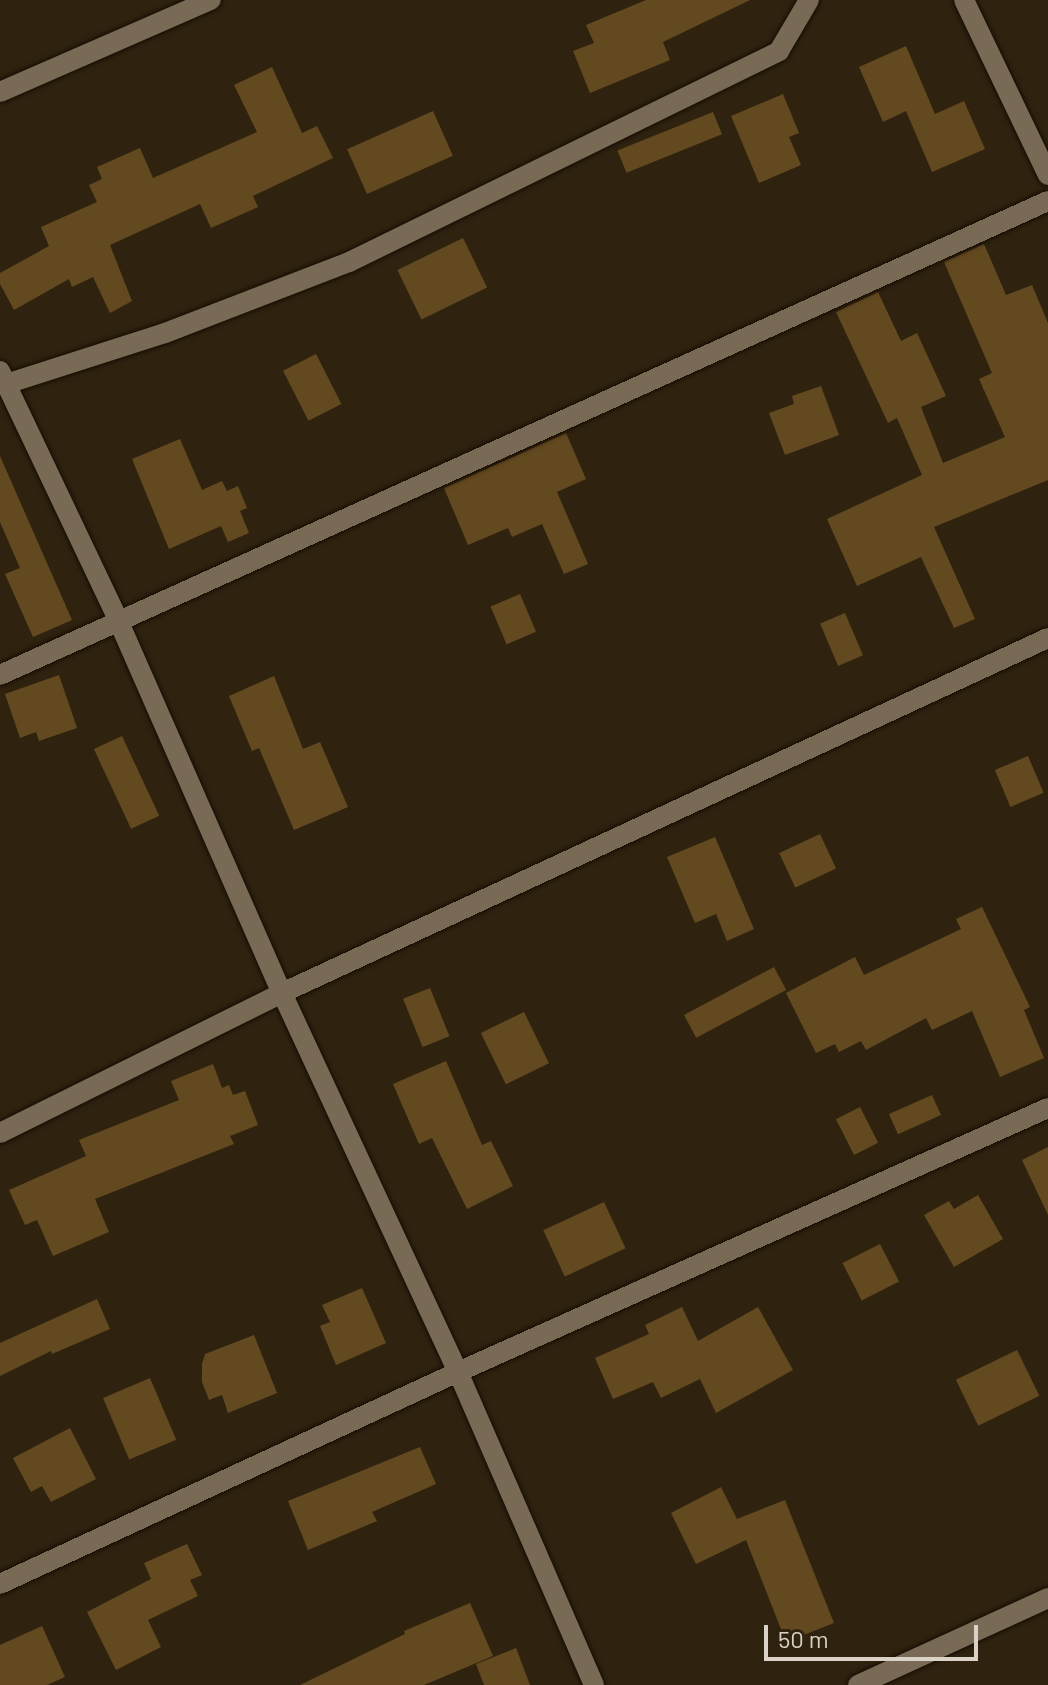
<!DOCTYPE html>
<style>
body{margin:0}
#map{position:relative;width:1048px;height:1685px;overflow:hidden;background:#2f2310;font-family:Barlow,sans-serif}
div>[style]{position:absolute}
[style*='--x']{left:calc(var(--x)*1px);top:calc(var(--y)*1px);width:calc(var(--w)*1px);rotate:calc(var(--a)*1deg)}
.building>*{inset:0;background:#63491f;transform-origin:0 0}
.roads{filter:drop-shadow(0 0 2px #170c00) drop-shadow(0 0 2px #170c00)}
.minor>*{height:20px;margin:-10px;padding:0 10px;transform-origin:10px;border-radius:10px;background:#786a55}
span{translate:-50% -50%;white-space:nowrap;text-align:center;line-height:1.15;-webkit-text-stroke:8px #2f2310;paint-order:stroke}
.scale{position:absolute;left:764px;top:1625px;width:214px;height:36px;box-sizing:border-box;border:4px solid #dad2c6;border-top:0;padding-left:10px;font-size:24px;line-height:28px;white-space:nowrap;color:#dad2c6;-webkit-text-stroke:6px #2f2310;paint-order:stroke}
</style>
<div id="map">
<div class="building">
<div style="clip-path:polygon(646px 0,750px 0,663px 42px,670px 60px,590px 93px,573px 51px,594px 43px,586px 25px)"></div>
<div style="clip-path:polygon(906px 46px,935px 114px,964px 101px,985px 149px,932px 172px,906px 111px,883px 122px,859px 67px)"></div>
<div style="clip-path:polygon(272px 67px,302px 133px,317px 126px,333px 158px,253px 196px,258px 207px,211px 228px,200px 204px,110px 245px,132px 301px,110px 313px,93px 277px,72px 287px,69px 279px,14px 310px,0 284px,0 273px,49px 246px,41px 227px,97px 202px,89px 185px,102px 179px,97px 167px,140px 148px,153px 178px,257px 132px,234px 85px)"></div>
<div style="clip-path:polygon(783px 94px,799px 133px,789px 137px,801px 165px,759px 183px,731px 116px)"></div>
<div style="left:433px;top:111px;width:49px;height:94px;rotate:66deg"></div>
<div style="left:713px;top:112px;width:24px;height:103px;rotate:68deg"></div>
<div style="left:463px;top:238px;width:55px;height:73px;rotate:64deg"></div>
<div style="clip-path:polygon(984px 244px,1006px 295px,1032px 285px,1048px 323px,1048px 480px,934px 527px,975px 619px,954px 628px,921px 557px,857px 586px,827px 519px,922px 475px,897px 418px,888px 423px,836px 312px,878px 292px,901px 341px,917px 333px,946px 396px,921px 407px,943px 463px,1005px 437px,979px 379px,992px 373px,944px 262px)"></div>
<div style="left:316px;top:354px;width:56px;height:37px;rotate:63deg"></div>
<div style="clip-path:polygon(821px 386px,839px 435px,785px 455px,769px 413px,794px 404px,792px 396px)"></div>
<div style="clip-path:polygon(566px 433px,586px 479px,557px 492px,588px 564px,564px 574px,542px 524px,512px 537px,508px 528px,468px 545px,444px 488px)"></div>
<div style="clip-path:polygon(180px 439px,202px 490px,222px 481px,227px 491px,238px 486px,247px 508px,240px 511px,249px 533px,228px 542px,221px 526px,169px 549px,132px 459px)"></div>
<div style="clip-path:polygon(0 456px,72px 620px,33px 637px,5px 574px,20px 568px,0 522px)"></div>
<div style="left:520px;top:594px;width:41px;height:32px;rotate:67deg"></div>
<div style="left:845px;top:613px;width:46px;height:27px;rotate:67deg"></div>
<div style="clip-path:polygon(59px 675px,77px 728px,39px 741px,36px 732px,20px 738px,5px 694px)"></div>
<div style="clip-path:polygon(274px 676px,303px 749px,320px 742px,348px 807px,294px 830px,259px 748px,252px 751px,229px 696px)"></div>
<div style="left:122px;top:736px;width:88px;height:31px;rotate:65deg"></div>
<div style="left:1028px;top:756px;width:40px;height:36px;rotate:67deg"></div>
<div style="left:820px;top:834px;width:38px;height:45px;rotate:65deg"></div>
<div style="clip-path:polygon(715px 837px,754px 929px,727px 941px,716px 914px,695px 923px,667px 857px)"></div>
<div style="clip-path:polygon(982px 907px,1030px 1007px,1024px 1010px,1044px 1058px,1000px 1077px,972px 1011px,932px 1030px,926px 1018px,866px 1050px,861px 1041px,839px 1052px,835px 1044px,816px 1053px,786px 993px,855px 957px,864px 975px,961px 929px,956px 919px)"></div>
<div style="left:774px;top:967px;width:26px;height:102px;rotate:62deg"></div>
<div style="left:430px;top:988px;width:52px;height:29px;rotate:68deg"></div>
<div style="left:524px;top:1012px;width:57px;height:48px;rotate:64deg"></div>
<div style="clip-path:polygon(446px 1061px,482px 1145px,491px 1141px,513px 1186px,467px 1209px,432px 1138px,419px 1144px,393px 1084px)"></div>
<div style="clip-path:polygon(213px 1064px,222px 1088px,229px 1085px,233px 1095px,245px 1091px,258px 1125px,230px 1136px,234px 1144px,95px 1199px,109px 1232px,53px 1256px,37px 1220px,25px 1225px,9px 1190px,86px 1156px,79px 1140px,179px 1100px,171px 1081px)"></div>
<div style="left:932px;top:1095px;width:22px;height:47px;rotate:66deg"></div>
<div style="left:860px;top:1107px;width:40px;height:27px;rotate:63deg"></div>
<div style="clip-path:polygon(1048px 1147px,1048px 1215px,1022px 1160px)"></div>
<div style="clip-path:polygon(978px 1195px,1003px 1239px,954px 1267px,924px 1215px,949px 1201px,954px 1209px)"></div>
<div style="left:604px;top:1202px;width:51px;height:67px;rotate:65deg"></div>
<div style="left:880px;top:1244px;width:42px;height:42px;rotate:63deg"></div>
<div style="clip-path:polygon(362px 1288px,386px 1343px,336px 1365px,320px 1326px,330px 1322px,322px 1305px)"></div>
<div style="clip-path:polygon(97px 1299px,110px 1329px,52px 1354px,51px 1351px,0 1376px,0 1343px)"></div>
<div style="clip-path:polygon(682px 1307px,698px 1341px,758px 1307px,793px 1370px,716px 1413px,700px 1379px,661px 1398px,653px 1382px,613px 1399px,595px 1358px,649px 1334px,645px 1325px)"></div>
<div style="clip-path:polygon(254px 1335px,277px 1393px,228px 1413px,222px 1395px,209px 1400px,202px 1382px,202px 1364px,205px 1354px)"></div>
<div style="left:1017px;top:1350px;width:51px;height:68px;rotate:64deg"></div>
<div style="left:150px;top:1378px;width:67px;height:51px;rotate:67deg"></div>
<div style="clip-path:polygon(70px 1428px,96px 1479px,51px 1502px,42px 1486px,31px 1492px,13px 1458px)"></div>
<div style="clip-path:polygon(420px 1447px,436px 1484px,372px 1512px,377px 1521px,308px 1550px,288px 1501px)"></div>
<div style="clip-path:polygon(721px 1487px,737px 1519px,785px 1500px,834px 1623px,786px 1642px,746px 1540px,696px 1564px,671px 1513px)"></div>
<div style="clip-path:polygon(187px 1544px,202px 1575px,190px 1580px,198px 1596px,148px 1620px,161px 1647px,116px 1670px,87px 1612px,151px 1579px,144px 1563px)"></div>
<div style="clip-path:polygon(470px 1603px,493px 1656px,424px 1685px,300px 1685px,405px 1634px,404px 1631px)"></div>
<div style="clip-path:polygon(42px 1626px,65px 1677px,47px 1685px,0 1685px,0 1645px)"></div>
<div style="clip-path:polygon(516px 1648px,530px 1685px,484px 1685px,476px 1664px)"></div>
</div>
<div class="roads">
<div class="minor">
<div style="--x:964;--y:0;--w:194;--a:64.4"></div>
<div style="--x:0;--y:92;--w:230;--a:-23.6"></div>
<div style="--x:0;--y:371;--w:276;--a:64.6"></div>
<div style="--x:118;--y:620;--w:407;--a:66.3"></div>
<div style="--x:282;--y:993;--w:418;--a:65.1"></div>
<div style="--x:458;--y:1372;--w:341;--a:66.5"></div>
<div style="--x:6;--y:384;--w:167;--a:-17.8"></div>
<div style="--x:165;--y:333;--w:197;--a:-21.1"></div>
<div style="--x:349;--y:262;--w:479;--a:-26.1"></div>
<div style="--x:779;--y:51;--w:59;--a:-59.5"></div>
<div style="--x:0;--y:675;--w:1150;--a:-24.34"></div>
<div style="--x:0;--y:1133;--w:315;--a:-26.4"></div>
<div style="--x:282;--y:993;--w:844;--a:-24.87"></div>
<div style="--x:0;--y:1584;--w:505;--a:-24.84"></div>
<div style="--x:458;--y:1372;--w:646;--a:-24.11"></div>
<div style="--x:858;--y:1685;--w:209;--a:-24.6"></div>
</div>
</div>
<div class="scale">50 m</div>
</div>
